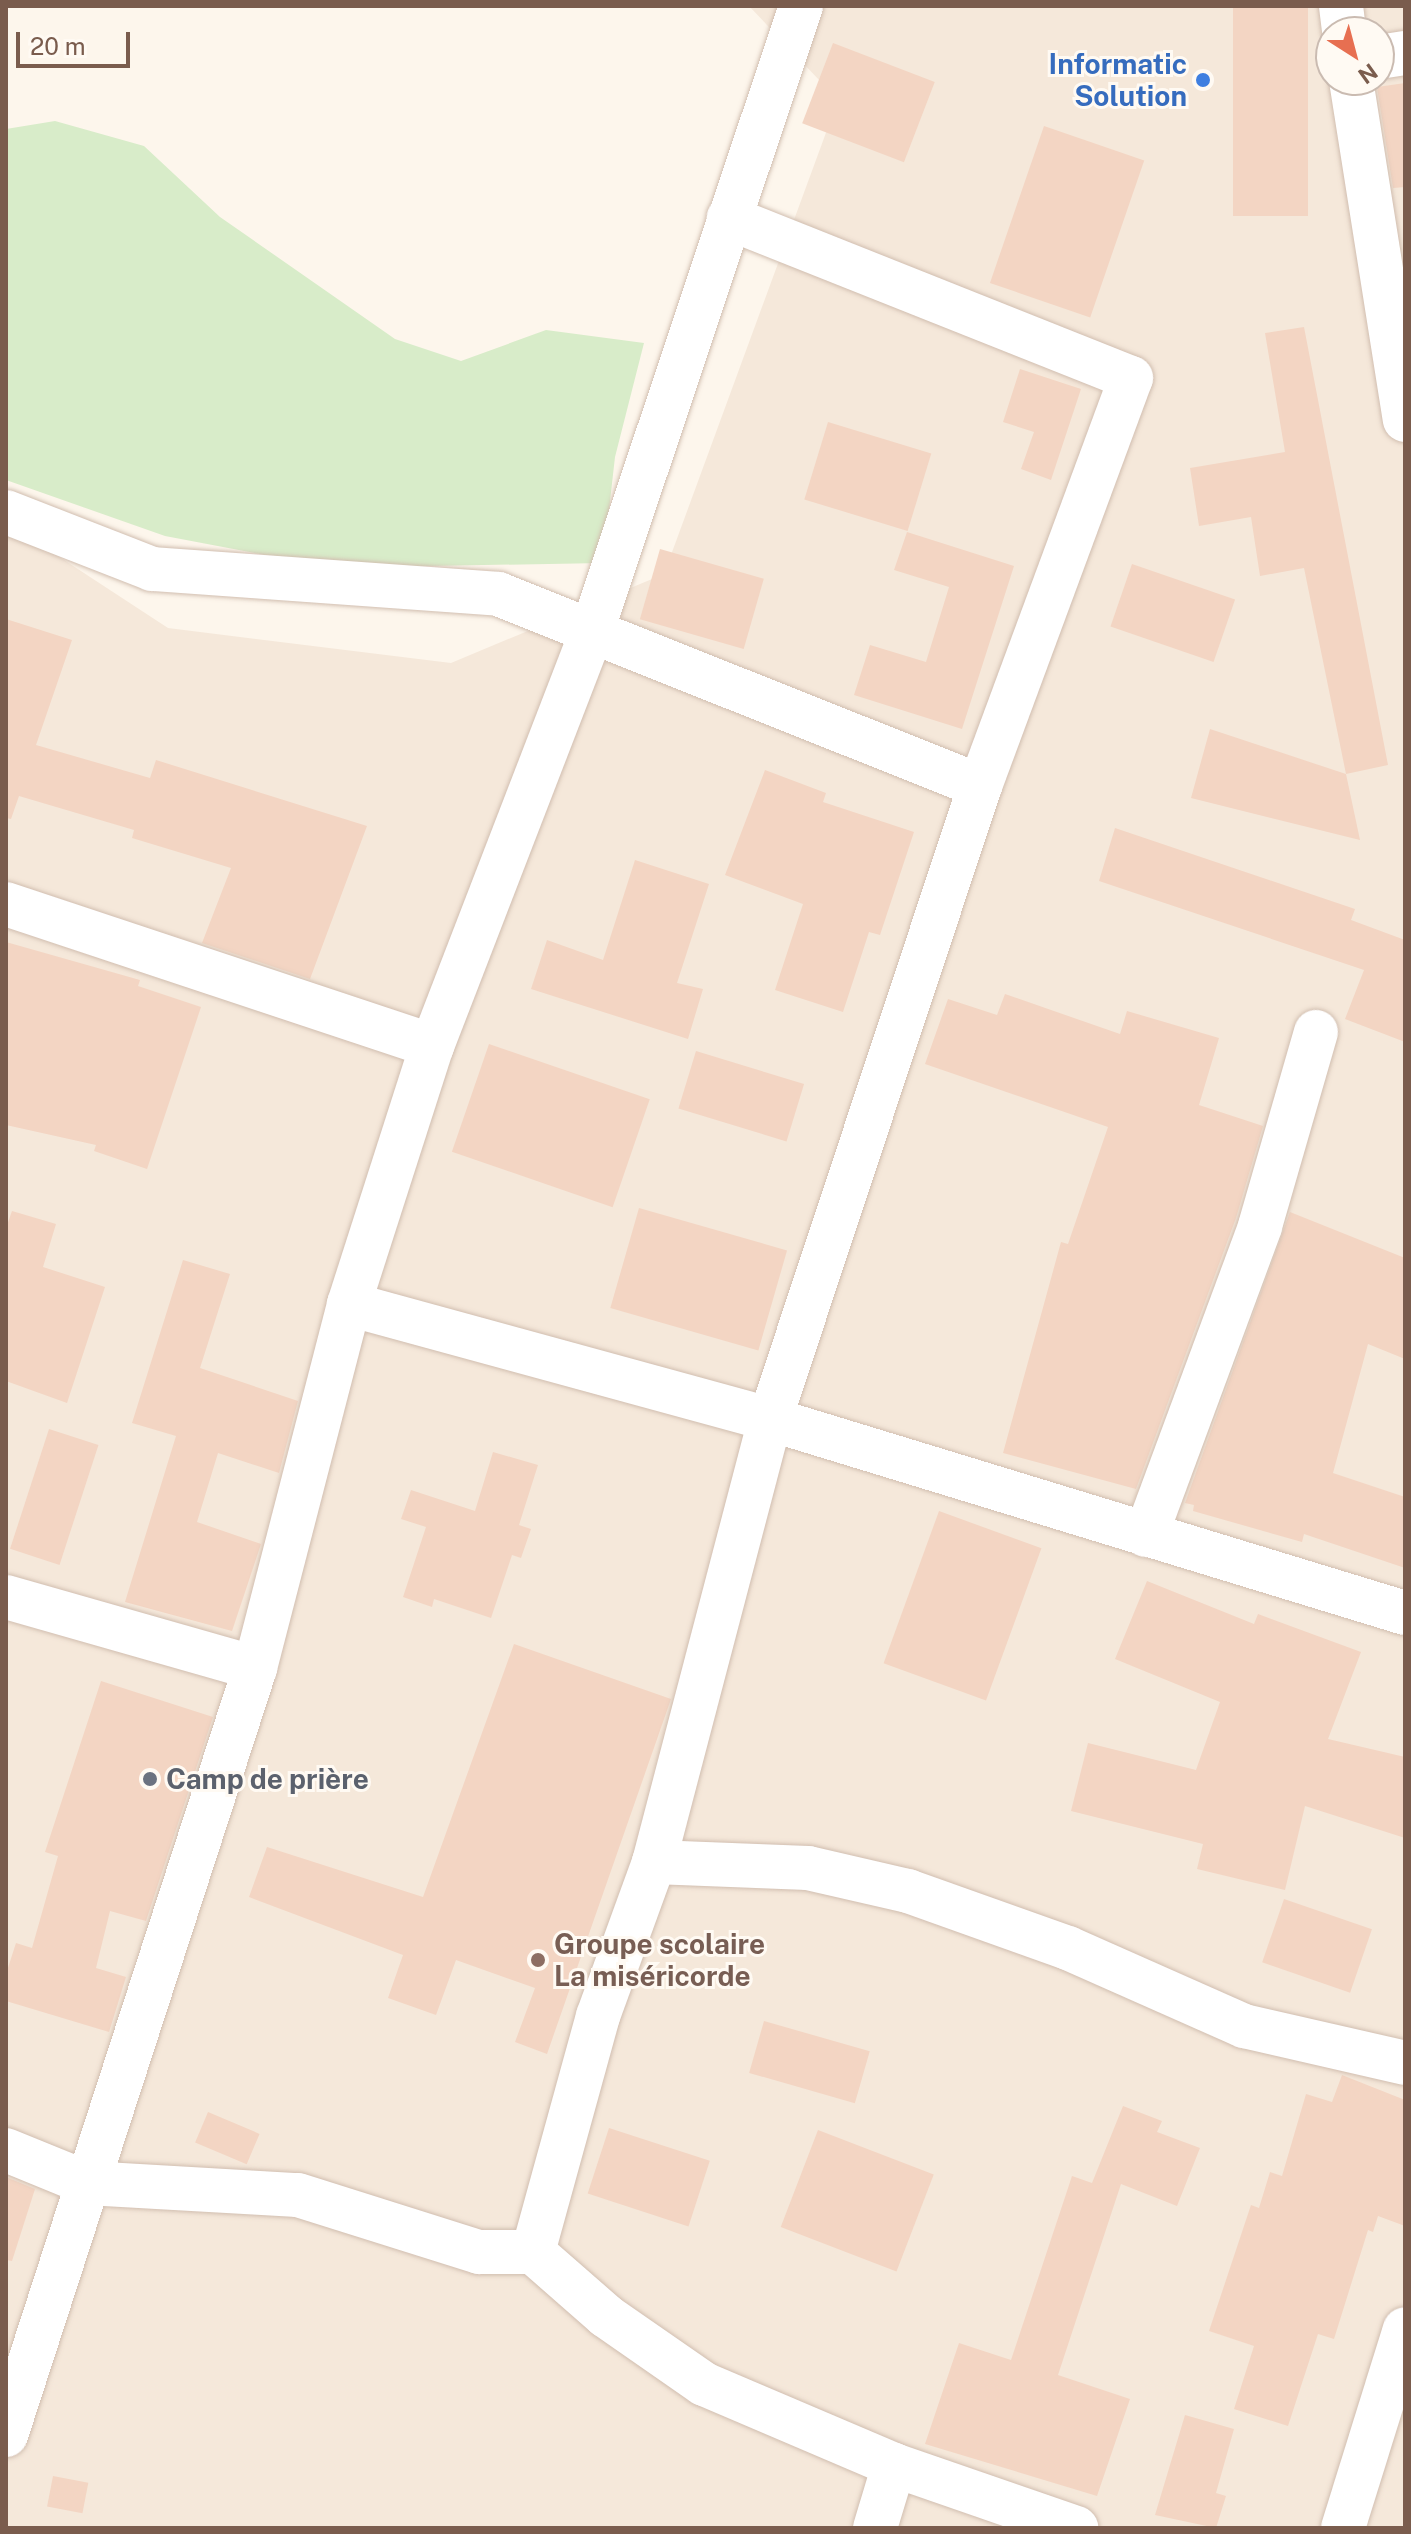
<!DOCTYPE html>
<meta charset="utf-8">
<style>
body{margin:0}
#map{position:relative;width:1411px;height:2534px;overflow:hidden;background:#fdf6ec;font-family:"Public Sans",sans-serif}
div>[style]{position:absolute}
[style*='--x']{left:calc(var(--x)*1px);top:calc(var(--y)*1px);width:calc(var(--w)*1px);rotate:calc(var(--a)*1deg)}
.residential>*{inset:0;background:#f5e8da}
.green>*{inset:0;background:#d8ecc9}
.building>*{inset:0;background:#f3d5c3;transform-origin:0 0}
.roads{filter:drop-shadow(0 0 2px #d1beb0) drop-shadow(0 0 2px #d1beb0)}
.minor>*{height:44px;margin:-22px;padding:0 22px;transform-origin:22px;border-radius:22px;background:#fff}
.dots>*{width:22px;height:22px;translate:-50% -50%;box-sizing:border-box;border:4px solid #fffaf3;border-radius:50%}
span{translate:-50% -50%;white-space:nowrap;text-align:center;line-height:1.15;-webkit-text-stroke:6px #fffaf3;paint-order:stroke}
.shop-label{font-size:28px;color:#366cbe;font-weight:700}
.right{translate:-100% -50%;text-align:right}
.worship-label{font-size:28px;color:#5b616d;font-weight:700}
.left{translate:0 -50%;text-align:left}
.education-label{font-size:28px;color:#785e54;font-weight:700}
.frame{position:absolute;inset:0;border:8px solid #7a5c4d;pointer-events:none}
.north{position:absolute;left:1315px;top:16px;width:80px;height:80px;box-sizing:border-box;background:#fffaf3;border:2px solid #cabbb1;border-radius:50%;rotate:144deg;font-size:22px;font-weight:700;line-height:32px;text-align:center;color:#7a5c4d}
.north::after{content:'';display:block;margin:auto;width:28px;height:36px;background:#e76f51;clip-path:polygon(50% 0,100% 100%,50% 72%,0 100%)}
.scale{position:absolute;left:16px;top:32px;width:114px;height:36px;box-sizing:border-box;border:4px solid #7a5c4d;border-top:0;padding-left:10px;font-size:24px;line-height:28px;white-space:nowrap;color:#7a5c4d;-webkit-text-stroke:6px #fffaf3;paint-order:stroke}
</style>
<div id="map">
<div class="residential">
<div style="clip-path:polygon(evenodd,749px 6px,1405px 6px,1405px 2528px,6px 2528px,6px 522px,168px 628px,451px 663px,664px 574px,838px 100px,749px 6px,1331px 32px,1379px 32px,1379px 80px,1331px 80px,1331px 32px)"></div>
</div>
<div class="green">
<div style="clip-path:polygon(55px 121px,144px 146px,220px 217px,395px 339px,461px 361px,546px 330px,644px 343px,615px 457px,603px 563px,374px 567px,265px 555px,165px 536px,6px 480px,6px 129px)"></div>
</div>
<div class="building">
<div style="left:1233px;top:6px;width:75px;height:210px"></div>
<div style="left:833px;top:43px;width:109px;height:86px;rotate:21deg"></div>
<div style="clip-path:polygon(1405px 83px,1405px 187px,1393px 188px,1377px 87px)"></div>
<div style="left:1044px;top:126px;width:106px;height:166px;rotate:19deg"></div>
<div style="clip-path:polygon(1304px 327px,1388px 765px,1346px 774px,1304px 568px,1260px 576px,1251px 517px,1199px 526px,1190px 468px,1285px 452px,1265px 333px)"></div>
<div style="clip-path:polygon(1020px 369px,1081px 389px,1051px 480px,1021px 469px,1034px 432px,1003px 422px)"></div>
<div style="left:828px;top:422px;width:108px;height:81px;rotate:17deg"></div>
<div style="clip-path:polygon(907px 532px,1014px 566px,962px 729px,854px 695px,870px 645px,926px 662px,949px 587px,894px 570px)"></div>
<div style="left:660px;top:549px;width:108px;height:73px;rotate:16deg"></div>
<div style="left:1132px;top:564px;width:109px;height:66px;rotate:19deg"></div>
<div style="clip-path:polygon(6px 619px,72px 640px,36px 745px,150px 778px,156px 760px,367px 826px,310px 979px,202px 943px,231px 868px,132px 838px,134px 830px,19px 796px,11px 819px,6px 818px)"></div>
<div style="clip-path:polygon(1210px 729px,1346px 774px,1360px 840px,1191px 798px)"></div>
<div style="clip-path:polygon(765px 770px,826px 793px,823px 802px,914px 832px,880px 935px,869px 932px,843px 1012px,775px 990px,803px 904px,725px 875px)"></div>
<div style="clip-path:polygon(1115px 828px,1355px 909px,1351px 920px,1405px 940px,1405px 1042px,1345px 1019px,1364px 970px,1099px 881px)"></div>
<div style="clip-path:polygon(635px 860px,709px 884px,677px 983px,703px 989px,688px 1039px,531px 989px,547px 940px,603px 960px)"></div>
<div style="clip-path:polygon(6px 942px,140px 980px,138px 986px,201px 1007px,147px 1169px,94px 1151px,96px 1145px,6px 1125px)"></div>
<div style="clip-path:polygon(1005px 994px,1120px 1034px,1127px 1011px,1219px 1038px,1199px 1105px,1263px 1126px,1236px 1218px,1136px 1489px,1003px 1453px,1061px 1242px,1068px 1244px,1108px 1127px,925px 1064px,948px 999px,997px 1015px)"></div>
<div style="left:489px;top:1044px;width:170px;height:114px;rotate:19deg"></div>
<div style="left:696px;top:1051px;width:113px;height:60px;rotate:17deg"></div>
<div style="left:639px;top:1208px;width:154px;height:104px;rotate:16deg"></div>
<div style="clip-path:polygon(12px 1211px,56px 1224px,43px 1267px,105px 1287px,67px 1403px,6px 1381px,6px 1228px)"></div>
<div style="clip-path:polygon(1290px 1212px,1405px 1258px,1405px 1359px,1368px 1344px,1333px 1473px,1405px 1497px,1405px 1568px,1304px 1534px,1302px 1542px,1193px 1511px,1194px 1505px,1185px 1503px)"></div>
<div style="clip-path:polygon(183px 1260px,230px 1274px,200px 1368px,298px 1401px,279px 1473px,218px 1453px,197px 1522px,261px 1544px,232px 1631px,125px 1602px,176px 1436px,132px 1423px)"></div>
<div style="left:49px;top:1429px;width:52px;height:126px;rotate:18deg"></div>
<div style="clip-path:polygon(493px 1452px,538px 1465px,519px 1525px,531px 1529px,521px 1558px,512px 1555px,491px 1618px,434px 1599px,432px 1607px,403px 1597px,426px 1527px,401px 1519px,411px 1490px,475px 1511px)"></div>
<div style="left:939px;top:1511px;width:109px;height:162px;rotate:20deg"></div>
<div style="clip-path:polygon(1147px 1581px,1254px 1624px,1258px 1614px,1361px 1652px,1328px 1739px,1405px 1757px,1405px 1838px,1305px 1806px,1285px 1890px,1197px 1869px,1203px 1844px,1071px 1811px,1088px 1743px,1196px 1770px,1220px 1702px,1115px 1659px)"></div>
<div style="clip-path:polygon(514px 1644px,671px 1699px,547px 2054px,515px 2042px,535px 1988px,456px 1960px,436px 2015px,388px 1998px,403px 1955px,249px 1897px,267px 1847px,423px 1897px)"></div>
<div style="clip-path:polygon(101px 1681px,213px 1717px,146px 1921px,110px 1911px,96px 1968px,126px 1977px,109px 2032px,6px 2001px,6px 1974px,16px 1943px,32px 1948px,58px 1856px,45px 1852px)"></div>
<div style="left:1284px;top:1899px;width:93px;height:67px;rotate:19deg"></div>
<div style="left:764px;top:2021px;width:110px;height:54px;rotate:16deg"></div>
<div style="clip-path:polygon(1342px 2075px,1405px 2100px,1405px 2226px,1378px 2216px,1373px 2232px,1368px 2230px,1334px 2339px,1318px 2334px,1288px 2426px,1234px 2409px,1254px 2346px,1209px 2331px,1251px 2205px,1259px 2208px,1270px 2172px,1282px 2176px,1306px 2094px,1332px 2102px)"></div>
<div style="clip-path:polygon(1123px 2106px,1162px 2121px,1157px 2132px,1200px 2148px,1177px 2206px,1121px 2184px,1058px 2375px,1130px 2399px,1097px 2496px,925px 2444px,959px 2343px,1011px 2360px,1072px 2176px,1092px 2183px)"></div>
<div style="left:208px;top:2112px;width:56px;height:33px;rotate:23deg"></div>
<div style="left:609px;top:2128px;width:106px;height:69px;rotate:18deg"></div>
<div style="left:818px;top:2130px;width:124px;height:104px;rotate:21deg"></div>
<div style="clip-path:polygon(6px 2177px,35px 2189px,12px 2261px,6px 2260px)"></div>
<div style="clip-path:polygon(1185px 2415px,1234px 2429px,1216px 2493px,1226px 2496px,1216px 2528px,1155px 2515px)"></div>
<div style="left:53px;top:2476px;width:36px;height:31px;rotate:11deg"></div>
</div>
<div class="roads">
<div class="minor">
<div style="--x:1341;--y:6;--w:26;--a:83"></div>
<div style="--x:1379;--y:57;--w:26;--a:-9"></div>
<div style="--x:1351;--y:80;--w:344;--a:81"></div>
<div style="--x:6;--y:512;--w:157;--a:21.3"></div>
<div style="--x:152;--y:569;--w:347;--a:4.1"></div>
<div style="--x:498;--y:594;--w:519;--a:21.72"></div>
<div style="--x:6;--y:904;--w:449;--a:18.4"></div>
<div style="--x:349;--y:1304;--w:436;--a:15.3"></div>
<div style="--x:770;--y:1419;--w:664;--a:16.99"></div>
<div style="--x:1146;--y:1535;--w:329;--a:-69.7"></div>
<div style="--x:1260;--y:1226;--w:202;--a:-73.9"></div>
<div style="--x:6;--y:1597;--w:259;--a:15.9"></div>
<div style="--x:654;--y:1862;--w:154;--a:2.2"></div>
<div style="--x:808;--y:1868;--w:103;--a:13"></div>
<div style="--x:908;--y:1891;--w:170;--a:19.6"></div>
<div style="--x:1068;--y:1948;--w:193;--a:23.9"></div>
<div style="--x:1244;--y:2026;--w:165;--a:12.9"></div>
<div style="--x:6;--y:2150;--w:87;--a:22.2"></div>
<div style="--x:87;--y:2183;--w:211;--a:3.3"></div>
<div style="--x:298;--y:2195;--w:190;--a:17.5"></div>
<div style="--x:479;--y:2252;--w:54;--a:0"></div>
<div style="--x:533;--y:2252;--w:97;--a:41.2"></div>
<div style="--x:606;--y:2316;--w:119;--a:34.8"></div>
<div style="--x:704;--y:2384;--w:207;--a:23.1"></div>
<div style="--x:894;--y:2465;--w:193;--a:19.1"></div>
<div style="--x:533;--y:2252;--w:245;--a:-74.6"></div>
<div style="--x:598;--y:2016;--w:164;--a:-70"></div>
<div style="--x:654;--y:1862;--w:458;--a:-75.3"></div>
<div style="--x:770;--y:1419;--w:667;--a:-71.65"></div>
<div style="--x:980;--y:786;--w:435;--a:-69.7"></div>
<div style="--x:1131;--y:378;--w:433;--a:-158.3"></div>
<div style="--x:6;--y:2435;--w:806;--a:-72.01"></div>
<div style="--x:255;--y:1668;--w:376;--a:-75.5"></div>
<div style="--x:349;--y:1304;--w:271;--a:-72.2"></div>
<div style="--x:432;--y:1046;--w:448;--a:-68.9"></div>
<div style="--x:593;--y:628;--w:656;--a:-71.51"></div>
<div style="--x:875;--y:2528;--w:66;--a:-73.2"></div>
<div style="--x:1343;--y:2528;--w:208;--a:-72.7"></div>
</div>
</div>
<div class="dots">
<div style="left:1203px;top:80px;background:#3f7fe0"></div>
<div style="left:150px;top:1779px;background:#6b7280"></div>
<div style="left:538px;top:1960px;background:#8d6e63"></div>
</div>
<div class="shop-label">
<span class="right" style="left:1187px;top:80px">Informatic<br>Solution</span>
</div>
<div class="worship-label">
<span class="left" style="left:166px;top:1779px">Camp de prière</span>
</div>
<div class="education-label">
<span class="left" style="left:554px;top:1960px">Groupe scolaire<br>La miséricorde</span>
</div>
<div class="frame"></div>
<div class="north">N</div>
<div class="scale">20 m</div>
</div>
